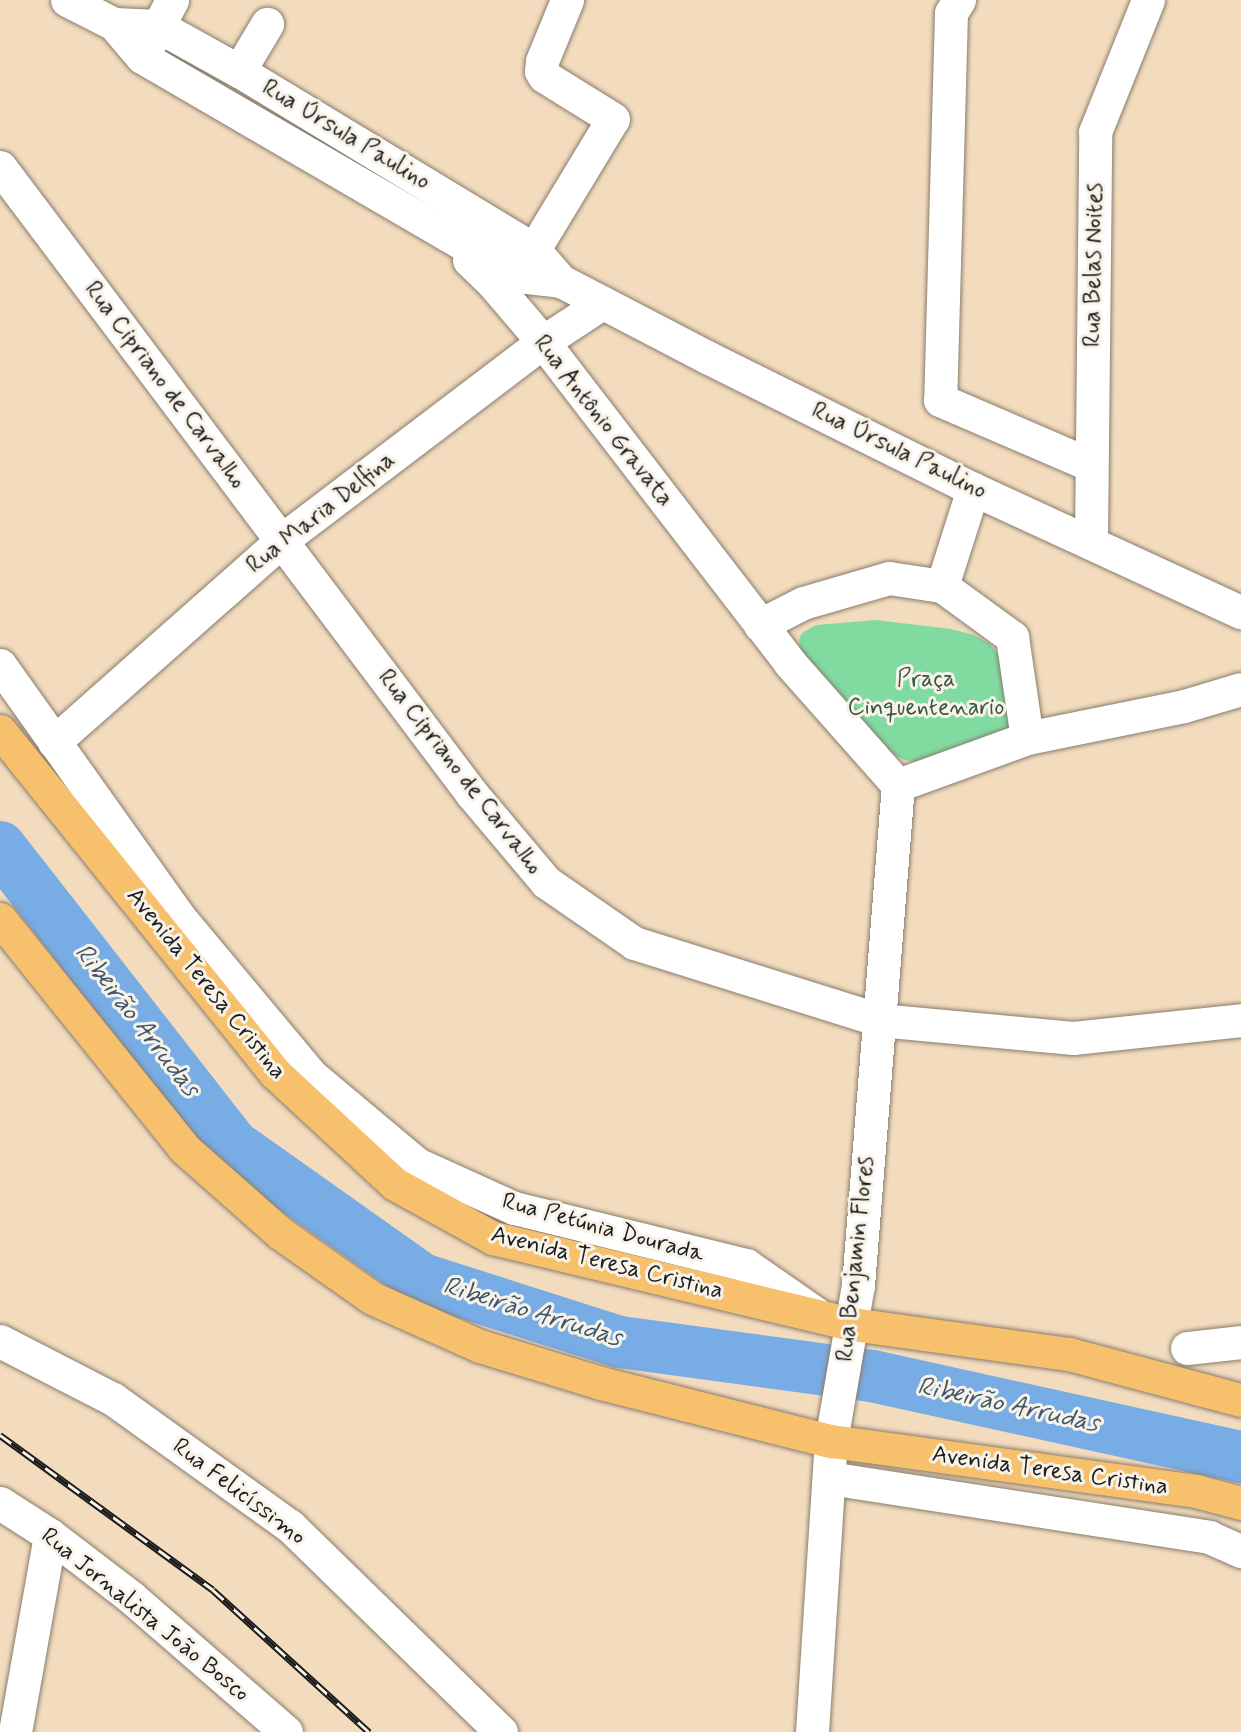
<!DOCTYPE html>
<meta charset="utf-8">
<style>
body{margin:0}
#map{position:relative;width:1241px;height:1732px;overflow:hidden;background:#f3dcbe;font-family:Mynerve,sans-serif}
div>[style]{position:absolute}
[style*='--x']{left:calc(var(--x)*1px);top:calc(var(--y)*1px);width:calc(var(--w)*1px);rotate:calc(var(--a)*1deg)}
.green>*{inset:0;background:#81dba1}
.river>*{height:52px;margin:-26px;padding:0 26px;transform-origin:26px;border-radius:26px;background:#78ace5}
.roads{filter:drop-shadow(0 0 2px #887c6d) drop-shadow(0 0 2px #887c6d)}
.minor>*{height:33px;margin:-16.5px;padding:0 16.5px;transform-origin:16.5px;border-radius:16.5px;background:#fff}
.major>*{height:33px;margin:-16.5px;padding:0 16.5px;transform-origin:16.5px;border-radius:16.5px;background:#f7c06c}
.rail>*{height:7px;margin-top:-3.5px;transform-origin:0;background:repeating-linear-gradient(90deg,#f7f3e8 0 14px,#1c1c1c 0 28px);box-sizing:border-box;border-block:2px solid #1c1c1c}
span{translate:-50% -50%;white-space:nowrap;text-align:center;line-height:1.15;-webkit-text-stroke:6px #f7f3e8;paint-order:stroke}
.street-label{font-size:24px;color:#1c1c1c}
.park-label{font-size:24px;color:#3a5544}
.water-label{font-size:26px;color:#41566c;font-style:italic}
</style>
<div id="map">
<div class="green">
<div style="clip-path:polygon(876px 620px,951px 629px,974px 635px,990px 644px,1004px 662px,1012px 727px,928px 763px,905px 760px,882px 750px,800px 650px,799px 640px,802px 633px,816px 625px)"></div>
</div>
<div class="river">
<div style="--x:0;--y:847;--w:380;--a:52"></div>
<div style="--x:234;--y:1146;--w:230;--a:35.3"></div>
<div style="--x:422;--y:1279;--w:208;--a:17.7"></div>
<div style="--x:620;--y:1342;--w:254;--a:7.7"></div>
<div style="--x:872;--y:1376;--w:378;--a:12.4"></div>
</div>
<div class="roads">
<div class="minor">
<div style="--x:67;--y:0;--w:53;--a:27.1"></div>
<div style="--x:114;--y:24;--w:43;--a:49.7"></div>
<div style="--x:142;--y:57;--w:435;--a:30.2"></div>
<div style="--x:518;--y:276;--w:43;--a:6.6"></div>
<div style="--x:561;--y:281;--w:165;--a:27.5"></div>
<div style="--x:707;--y:357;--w:297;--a:26.4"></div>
<div style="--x:973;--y:489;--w:295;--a:24.7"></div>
<div style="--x:959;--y:0;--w:15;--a:122"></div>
<div style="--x:951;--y:13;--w:387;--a:91.6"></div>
<div style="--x:940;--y:400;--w:164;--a:23.3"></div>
<div style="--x:114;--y:24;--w:44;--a:2.6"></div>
<div style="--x:158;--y:26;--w:93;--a:29.1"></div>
<div style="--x:239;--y:71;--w:344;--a:31.2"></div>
<div style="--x:533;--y:249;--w:43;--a:48.8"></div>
<div style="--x:148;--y:46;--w:52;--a:-62.4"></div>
<div style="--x:239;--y:71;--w:55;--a:-59.2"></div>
<div style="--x:0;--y:167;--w:785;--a:53.03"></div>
<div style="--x:472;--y:794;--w:115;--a:49.9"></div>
<div style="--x:546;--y:882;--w:107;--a:34.7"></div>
<div style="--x:634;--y:943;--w:257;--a:17.4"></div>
<div style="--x:879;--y:1020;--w:195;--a:5.3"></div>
<div style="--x:1073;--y:1038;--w:169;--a:-6.1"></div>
<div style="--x:469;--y:260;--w:32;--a:44"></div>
<div style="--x:492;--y:282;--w:79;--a:49.6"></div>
<div style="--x:543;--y:342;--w:404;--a:52.4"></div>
<div style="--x:789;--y:662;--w:164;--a:48.5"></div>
<div style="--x:522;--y:269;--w:175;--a:-58.8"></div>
<div style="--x:613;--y:119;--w:81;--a:-148.1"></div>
<div style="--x:544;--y:76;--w:6;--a:-121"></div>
<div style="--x:541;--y:71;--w:10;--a:-84"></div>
<div style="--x:542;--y:61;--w:66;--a:-67.7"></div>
<div style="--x:1091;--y:541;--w:409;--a:-89.4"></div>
<div style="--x:1095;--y:132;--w:142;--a:-68.1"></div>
<div style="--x:942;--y:586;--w:102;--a:-72.3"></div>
<div style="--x:760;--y:625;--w:48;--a:-27.1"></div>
<div style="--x:803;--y:603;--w:90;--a:-16.2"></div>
<div style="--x:889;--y:578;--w:54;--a:8.6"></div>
<div style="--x:942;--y:586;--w:87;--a:36.1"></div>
<div style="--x:1012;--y:637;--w:102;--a:81.6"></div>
<div style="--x:0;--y:665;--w:309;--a:54.6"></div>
<div style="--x:179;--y:917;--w:207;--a:50.1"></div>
<div style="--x:312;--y:1076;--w:137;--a:40"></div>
<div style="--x:417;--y:1164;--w:107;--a:24.4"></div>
<div style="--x:514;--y:1208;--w:239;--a:13.8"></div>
<div style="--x:746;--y:1265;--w:88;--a:34.8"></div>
<div style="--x:54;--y:742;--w:305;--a:-41.5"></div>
<div style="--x:282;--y:540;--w:328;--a:-37.2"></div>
<div style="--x:543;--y:342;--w:71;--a:-33.5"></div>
<div style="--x:898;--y:785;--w:137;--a:-20"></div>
<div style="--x:1027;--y:738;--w:160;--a:-11.5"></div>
<div style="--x:1184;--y:706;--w:59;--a:-16.6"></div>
<div style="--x:0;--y:1341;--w:127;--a:27.2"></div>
<div style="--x:113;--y:1399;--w:218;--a:35.7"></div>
<div style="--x:290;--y:1526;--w:295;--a:44.3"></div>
<div style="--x:1187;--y:1348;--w:54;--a:-6.3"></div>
<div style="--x:829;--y:1478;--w:385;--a:8.8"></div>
<div style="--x:1209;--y:1537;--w:35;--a:24"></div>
<div style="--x:0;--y:1503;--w:59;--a:32.6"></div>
<div style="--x:50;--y:1535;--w:103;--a:37.5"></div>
<div style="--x:132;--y:1598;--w:204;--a:41"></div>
<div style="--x:15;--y:1732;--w:200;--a:-79.9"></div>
<div style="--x:812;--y:1732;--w:292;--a:-86.3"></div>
<div style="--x:831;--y:1441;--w:158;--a:-80.2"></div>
<div style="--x:858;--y:1285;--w:502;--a:-85.43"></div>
</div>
<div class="major">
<div style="--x:0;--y:731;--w:439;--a:51.2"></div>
<div style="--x:275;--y:1073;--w:163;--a:42.8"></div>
<div style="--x:395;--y:1184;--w:112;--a:28.9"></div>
<div style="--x:493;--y:1238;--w:369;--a:13.5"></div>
<div style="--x:852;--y:1324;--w:219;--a:7.9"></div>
<div style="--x:1069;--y:1354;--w:178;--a:15"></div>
<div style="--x:0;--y:919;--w:295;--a:51.2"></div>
<div style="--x:185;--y:1149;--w:127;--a:41.5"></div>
<div style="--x:280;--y:1233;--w:113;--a:35.2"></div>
<div style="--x:372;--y:1298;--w:118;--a:24"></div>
<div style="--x:480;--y:1346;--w:127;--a:17"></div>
<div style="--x:601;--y:1383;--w:237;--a:14.2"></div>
<div style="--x:831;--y:1441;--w:368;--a:7.8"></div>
<div style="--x:1196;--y:1491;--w:47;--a:14.9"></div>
</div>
</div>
<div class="rail">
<div style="--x:0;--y:1435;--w:263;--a:36"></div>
<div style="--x:213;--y:1590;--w:211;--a:42.3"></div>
</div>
<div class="street-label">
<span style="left:346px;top:135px;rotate:31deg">Rua Úrsula Paulino</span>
<span style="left:1094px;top:265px;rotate:-89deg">Rua Belas Noites</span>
<span style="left:165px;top:385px;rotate:53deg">Rua Cipriano de Carvalho</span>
<span style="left:603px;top:421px;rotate:52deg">Rua Antônio Gravata</span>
<span style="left:899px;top:451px;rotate:26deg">Rua Úrsula Paulino</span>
<span style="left:321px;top:513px;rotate:-38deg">Rua Maria Delfina</span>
<span style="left:460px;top:772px;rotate:52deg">Rua Cipriano de Carvalho</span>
<span style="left:206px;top:984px;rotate:51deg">Avenida Teresa Cristina</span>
<span style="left:603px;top:1228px;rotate:15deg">Rua Petúnia Dourada</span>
<span style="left:856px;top:1259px;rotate:-84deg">Rua Benjamin Flores</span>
<span style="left:607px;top:1263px;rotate:14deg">Avenida Teresa Cristina</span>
<span style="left:1050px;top:1471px;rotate:8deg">Avenida Teresa Cristina</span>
<span style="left:239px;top:1492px;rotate:37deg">Rua Felicíssimo</span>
<span style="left:145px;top:1615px;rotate:39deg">Rua Jornalista João Bosco</span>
</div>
<div class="park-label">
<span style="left:926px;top:694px">Praça<br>Cinquentenario</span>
</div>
<div class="water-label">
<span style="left:136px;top:1021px;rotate:52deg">Ribeirão Arrudas</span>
<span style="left:532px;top:1313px;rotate:17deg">Ribeirão Arrudas</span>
<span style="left:1008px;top:1406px;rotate:12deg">Ribeirão Arrudas</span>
</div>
</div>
